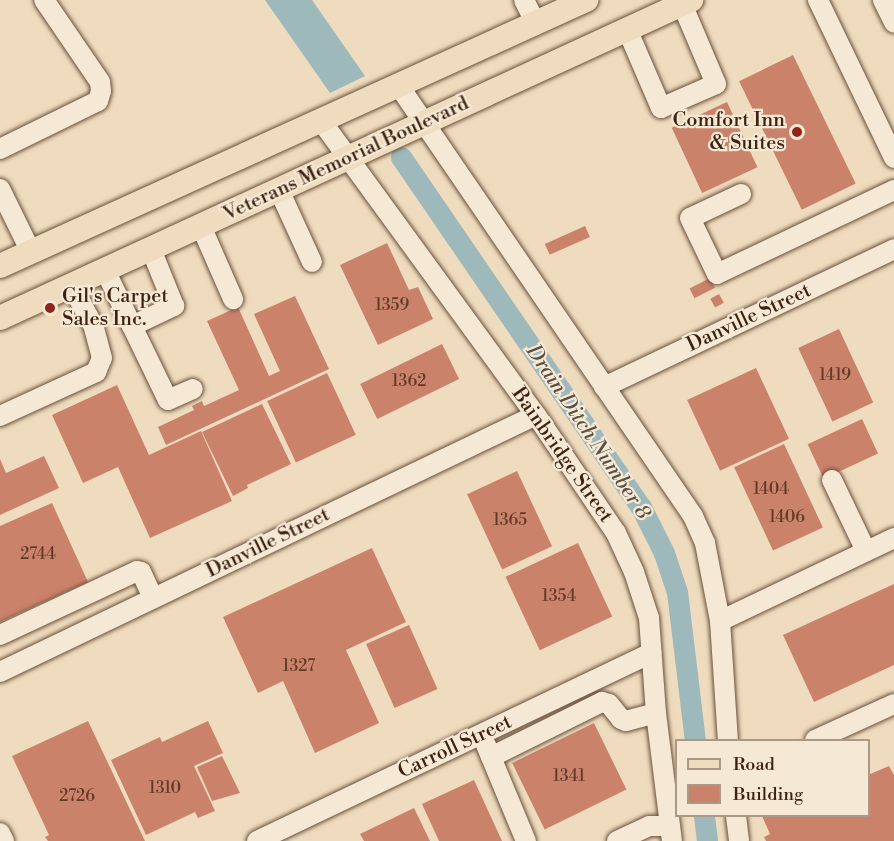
<!DOCTYPE html>
<style>
body{margin:0}
#map{position:relative;width:894px;height:841px;overflow:hidden;background:#efdbbe;font-family:"Libre Bodoni",serif}
div>[style]{position:absolute}
[style*='--x']{left:calc(var(--x)*1px);top:calc(var(--y)*1px);width:calc(var(--w)*1px);rotate:calc(var(--a)*1deg)}
.water>*{inset:0;background:#9db9bb}
.canal>*{height:21px;margin:-10.5px;padding:0 10.5px;transform-origin:10.5px;border-radius:10.5px;background:#9db9bb}
.building>*{inset:0;background:#cb826a;transform-origin:0 0}
.roads{filter:drop-shadow(0 0 2px #69503b) drop-shadow(0 0 2px #69503b)}
.minor>*{height:20px;margin:-10px;padding:0 10px;transform-origin:10px;border-radius:10px;background:#f5e8d5}
.major>*{height:24px;margin:-12px;padding:0 12px;transform-origin:12px;border-radius:12px;background:#efdbbe}
.dots>*{width:16px;height:16px;translate:-50% -50%;box-sizing:border-box;border:3px solid #f5e8d5;border-radius:50%}
span{translate:-50% -50%;white-space:nowrap;text-align:center;line-height:1.15;-webkit-text-stroke:4.5px #f5e8d5;paint-order:stroke}
.number-label{font-size:16px;color:#603a26}
.number-label span{-webkit-text-stroke-width:0}
.poi-label{font-size:20px;color:#3c220f}
.right{translate:-100% -50%;text-align:right}
.left{translate:0 -50%;text-align:left}
.street-label{font-size:20px;color:#3c220f}
.water-label{font-size:21px;color:#594f43;font-style:italic}
.legend{position:absolute;left:675px;top:739px;width:195px;height:78px;box-sizing:border-box;background:#f5e8d5;border:2px solid #ab9986;margin:0;padding:8px 10px;list-style:none;font-size:18px;color:#3c220f}
.legend li{display:flex;align-items:center;gap:12px;height:30px}
.legend b{width:30px;border:2px solid #ab9986}
</style>
<div id="map">
<div class="water">
<div style="clip-path:polygon(265px 0,312px 0,365px 76px,330px 93px)"></div>
</div>
<div class="canal">
<div style="--x:401;--y:157;--w:424;--a:55.6"></div>
<div style="--x:641;--y:507;--w:51;--a:63.4"></div>
<div style="--x:664;--y:553;--w:41;--a:71.6"></div>
<div style="--x:677;--y:592;--w:149;--a:83.1"></div>
<div style="--x:704;--y:816;--w:25;--a:83"></div>
</div>
<div class="building">
<div style="left:793px;top:55px;width:143px;height:60px;rotate:64deg"></div>
<div style="left:727px;top:102px;width:72px;height:61px;rotate:65deg"></div>
<div style="left:585px;top:226px;width:12px;height:44px;rotate:66deg"></div>
<div style="clip-path:polygon(387px 243px,409px 290px,418px 287px,433px 319px,378px 345px,340px 265px)"></div>
<div style="left:710px;top:278px;width:11px;height:23px;rotate:63deg"></div>
<div style="left:719px;top:294px;width:10px;height:10px;rotate:61deg"></div>
<div style="clip-path:polygon(295px 296px,329px 369px,166px 445px,158px 427px,194px 410px,192px 406px,202px 401px,204px 406px,239px 390px,207px 321px,238px 307px,269px 376px,280px 371px,254px 314px)"></div>
<div style="left:839px;top:329px;width:81px;height:45px;rotate:65deg"></div>
<div style="left:442px;top:344px;width:39px;height:91px;rotate:64deg"></div>
<div style="left:756px;top:368px;width:78px;height:76px;rotate:65deg"></div>
<div style="left:327px;top:373px;width:68px;height:66px;rotate:65deg"></div>
<div style="clip-path:polygon(117px 385px,149px 455px,201px 431px,232px 501px,150px 538px,118px 467px,83px 483px,52px 415px)"></div>
<div style="clip-path:polygon(262px 404px,291px 464px,247px 485px,248px 488px,233px 496px,202px 432px)"></div>
<div style="left:862px;top:419px;width:38px;height:60px;rotate:65deg"></div>
<div style="left:784px;top:444px;width:92px;height:55px;rotate:65deg"></div>
<div style="clip-path:polygon(44px 456px,59px 488px,0 515px,0 459px,6px 473px)"></div>
<div style="left:517px;top:471px;width:83px;height:55px;rotate:65deg"></div>
<div style="clip-path:polygon(52px 503px,88px 582px,0 622px,0 526px)"></div>
<div style="left:578px;top:543px;width:81px;height:80px;rotate:65deg"></div>
<div style="clip-path:polygon(372px 548px,406px 622px,346px 650px,379px 723px,315px 753px,283px 681px,258px 693px,223px 617px)"></div>
<div style="clip-path:polygon(894px 584px,894px 665px,814px 702px,783px 635px)"></div>
<div style="left:409px;top:625px;width:70px;height:47px;rotate:66deg"></div>
<div style="clip-path:polygon(88px 721px,145px 841px,48px 841px,45px 837px,49px 835px,12px 756px)"></div>
<div style="clip-path:polygon(208px 721px,223px 753px,194px 766px,215px 811px,198px 818px,195px 812px,146px 835px,111px 760px,160px 737px,162px 742px)"></div>
<div style="left:594px;top:723px;width:74px;height:91px;rotate:64deg"></div>
<div style="clip-path:polygon(222px 756px,240px 793px,212px 801px,197px 767px)"></div>
<div style="clip-path:polygon(889px 766px,894px 775px,894px 841px,766px 841px,764px 837px,770px 834px,762px 816px,868px 816px,868px 775px)"></div>
<div style="clip-path:polygon(474px 780px,502px 841px,439px 841px,422px 804px)"></div>
<div style="clip-path:polygon(414px 808px,430px 841px,364px 841px,360px 834px)"></div>
</div>
<div class="roads">
<div class="minor">
<div style="--x:524;--y:0;--w:25;--a:63"></div>
<div style="--x:818;--y:0;--w:175;--a:64.3"></div>
<div style="--x:883;--y:0;--w:25;--a:64"></div>
<div style="--x:627;--y:29;--w:86;--a:66.7"></div>
<div style="--x:661;--y:108;--w:60;--a:-23.6"></div>
<div style="--x:716;--y:84;--w:87;--a:-113"></div>
<div style="--x:399;--y:86;--w:521;--a:55.64"></div>
<div style="--x:693;--y:516;--w:30;--a:66"></div>
<div style="--x:705;--y:543;--w:79;--a:79.1"></div>
<div style="--x:720;--y:621;--w:119;--a:86.2"></div>
<div style="--x:322;--y:122;--w:363;--a:53.9"></div>
<div style="--x:536;--y:415;--w:143;--a:55.9"></div>
<div style="--x:616;--y:533;--w:43;--a:65.2"></div>
<div style="--x:634;--y:572;--w:48;--a:71.9"></div>
<div style="--x:649;--y:618;--w:95;--a:85.8"></div>
<div style="--x:656;--y:713;--w:129;--a:82.9"></div>
<div style="--x:0;--y:149;--w:109;--a:-26.1"></div>
<div style="--x:98;--y:101;--w:10;--a:-73"></div>
<div style="--x:101;--y:91;--w:9;--a:-96"></div>
<div style="--x:100;--y:82;--w:99;--a:-124.3"></div>
<div style="--x:0;--y:189;--w:70;--a:63.8"></div>
<div style="--x:279;--y:190;--w:79;--a:65.4"></div>
<div style="--x:741;--y:194;--w:56;--a:154.8"></div>
<div style="--x:690;--y:218;--w:62;--a:64.3"></div>
<div style="--x:717;--y:274;--w:196;--a:-25.4"></div>
<div style="--x:201;--y:226;--w:80;--a:66.3"></div>
<div style="--x:105;--y:270;--w:62;--a:64.3"></div>
<div style="--x:132;--y:326;--w:47;--a:-25.5"></div>
<div style="--x:174;--y:306;--w:61;--a:-112"></div>
<div style="--x:132;--y:326;--w:82;--a:64.1"></div>
<div style="--x:168;--y:400;--w:27;--a:-24"></div>
<div style="--x:604;--y:387;--w:321;--a:-25.4"></div>
<div style="--x:0;--y:416;--w:106;--a:-24.6"></div>
<div style="--x:96;--y:372;--w:15;--a:-67"></div>
<div style="--x:102;--y:358;--w:34;--a:-105"></div>
<div style="--x:93;--y:325;--w:46;--a:-118.8"></div>
<div style="--x:832;--y:480;--w:79;--a:64.4"></div>
<div style="--x:720;--y:621;--w:193;--a:-25.5"></div>
<div style="--x:0;--y:635;--w:151;--a:-25"></div>
<div style="--x:137;--y:571;--w:4;--a:14"></div>
<div style="--x:141;--y:572;--w:29;--a:65"></div>
<div style="--x:0;--y:672;--w:594;--a:-25.62"></div>
<div style="--x:815;--y:740;--w:87;--a:-24.5"></div>
<div style="--x:486;--y:745;--w:104;--a:67.4"></div>
<div style="--x:491;--y:757;--w:124;--a:-26.4"></div>
<div style="--x:602;--y:702;--w:7;--a:16"></div>
<div style="--x:609;--y:704;--w:19;--a:51"></div>
<div style="--x:621;--y:719;--w:5;--a:22"></div>
<div style="--x:626;--y:721;--w:31;--a:-15"></div>
<div style="--x:736;--y:816;--w:25;--a:83"></div>
<div style="--x:0;--y:833;--w:9;--a:63"></div>
<div style="--x:257;--y:841;--w:437;--a:-25.5"></div>
<div style="--x:617;--y:841;--w:35;--a:-25"></div>
<div style="--x:649;--y:826;--w:20;--a:0"></div>
</div>
<div class="major">
<div style="--x:0;--y:266;--w:644;--a:-24.41"></div>
<div style="--x:0;--y:318;--w:761;--a:-24.71"></div>
</div>
</div>
<div class="dots">
<div style="left:797px;top:132px;background:#8f2418"></div>
<div style="left:50px;top:308px;background:#8f2418"></div>
</div>
<div class="number-label">
<span style="left:392px;top:305px">1359</span>
<span style="left:835px;top:375px">1419</span>
<span style="left:409px;top:381px">1362</span>
<span style="left:771px;top:489px">1404</span>
<span style="left:787px;top:517px">1406</span>
<span style="left:510px;top:520px">1365</span>
<span style="left:38px;top:554px">2744</span>
<span style="left:559px;top:596px">1354</span>
<span style="left:299px;top:666px">1327</span>
<span style="left:569px;top:776px">1341</span>
<span style="left:165px;top:788px">1310</span>
<span style="left:77px;top:796px">2726</span>
</div>
<div class="poi-label">
<span class="right" style="left:785px;top:132px">Comfort Inn<br>&amp; Suites</span>
<span class="left" style="left:62px;top:308px">Gil's Carpet<br>Sales Inc.</span>
</div>
<div class="street-label">
<span style="left:346px;top:159px;rotate:-25deg">Veterans Memorial Boulevard</span>
<span style="left:749px;top:318px;rotate:-25deg">Danville Street</span>
<span style="left:562px;top:455px;rotate:55deg">Bainbridge Street</span>
<span style="left:268px;top:543px;rotate:-26deg">Danville Street</span>
<span style="left:455px;top:747px;rotate:-25deg">Carroll Street</span>
</div>
<div class="water-label">
<span style="left:588px;top:432px;rotate:56deg">Drain Ditch Number 8</span>
</div>
<ul class="legend">
<li><b style="height:8px;background:#efdbbe"></b>Road</li>
<li><b style="height:16px;background:#cb826a"></b>Building</li>
</ul>
</div>
